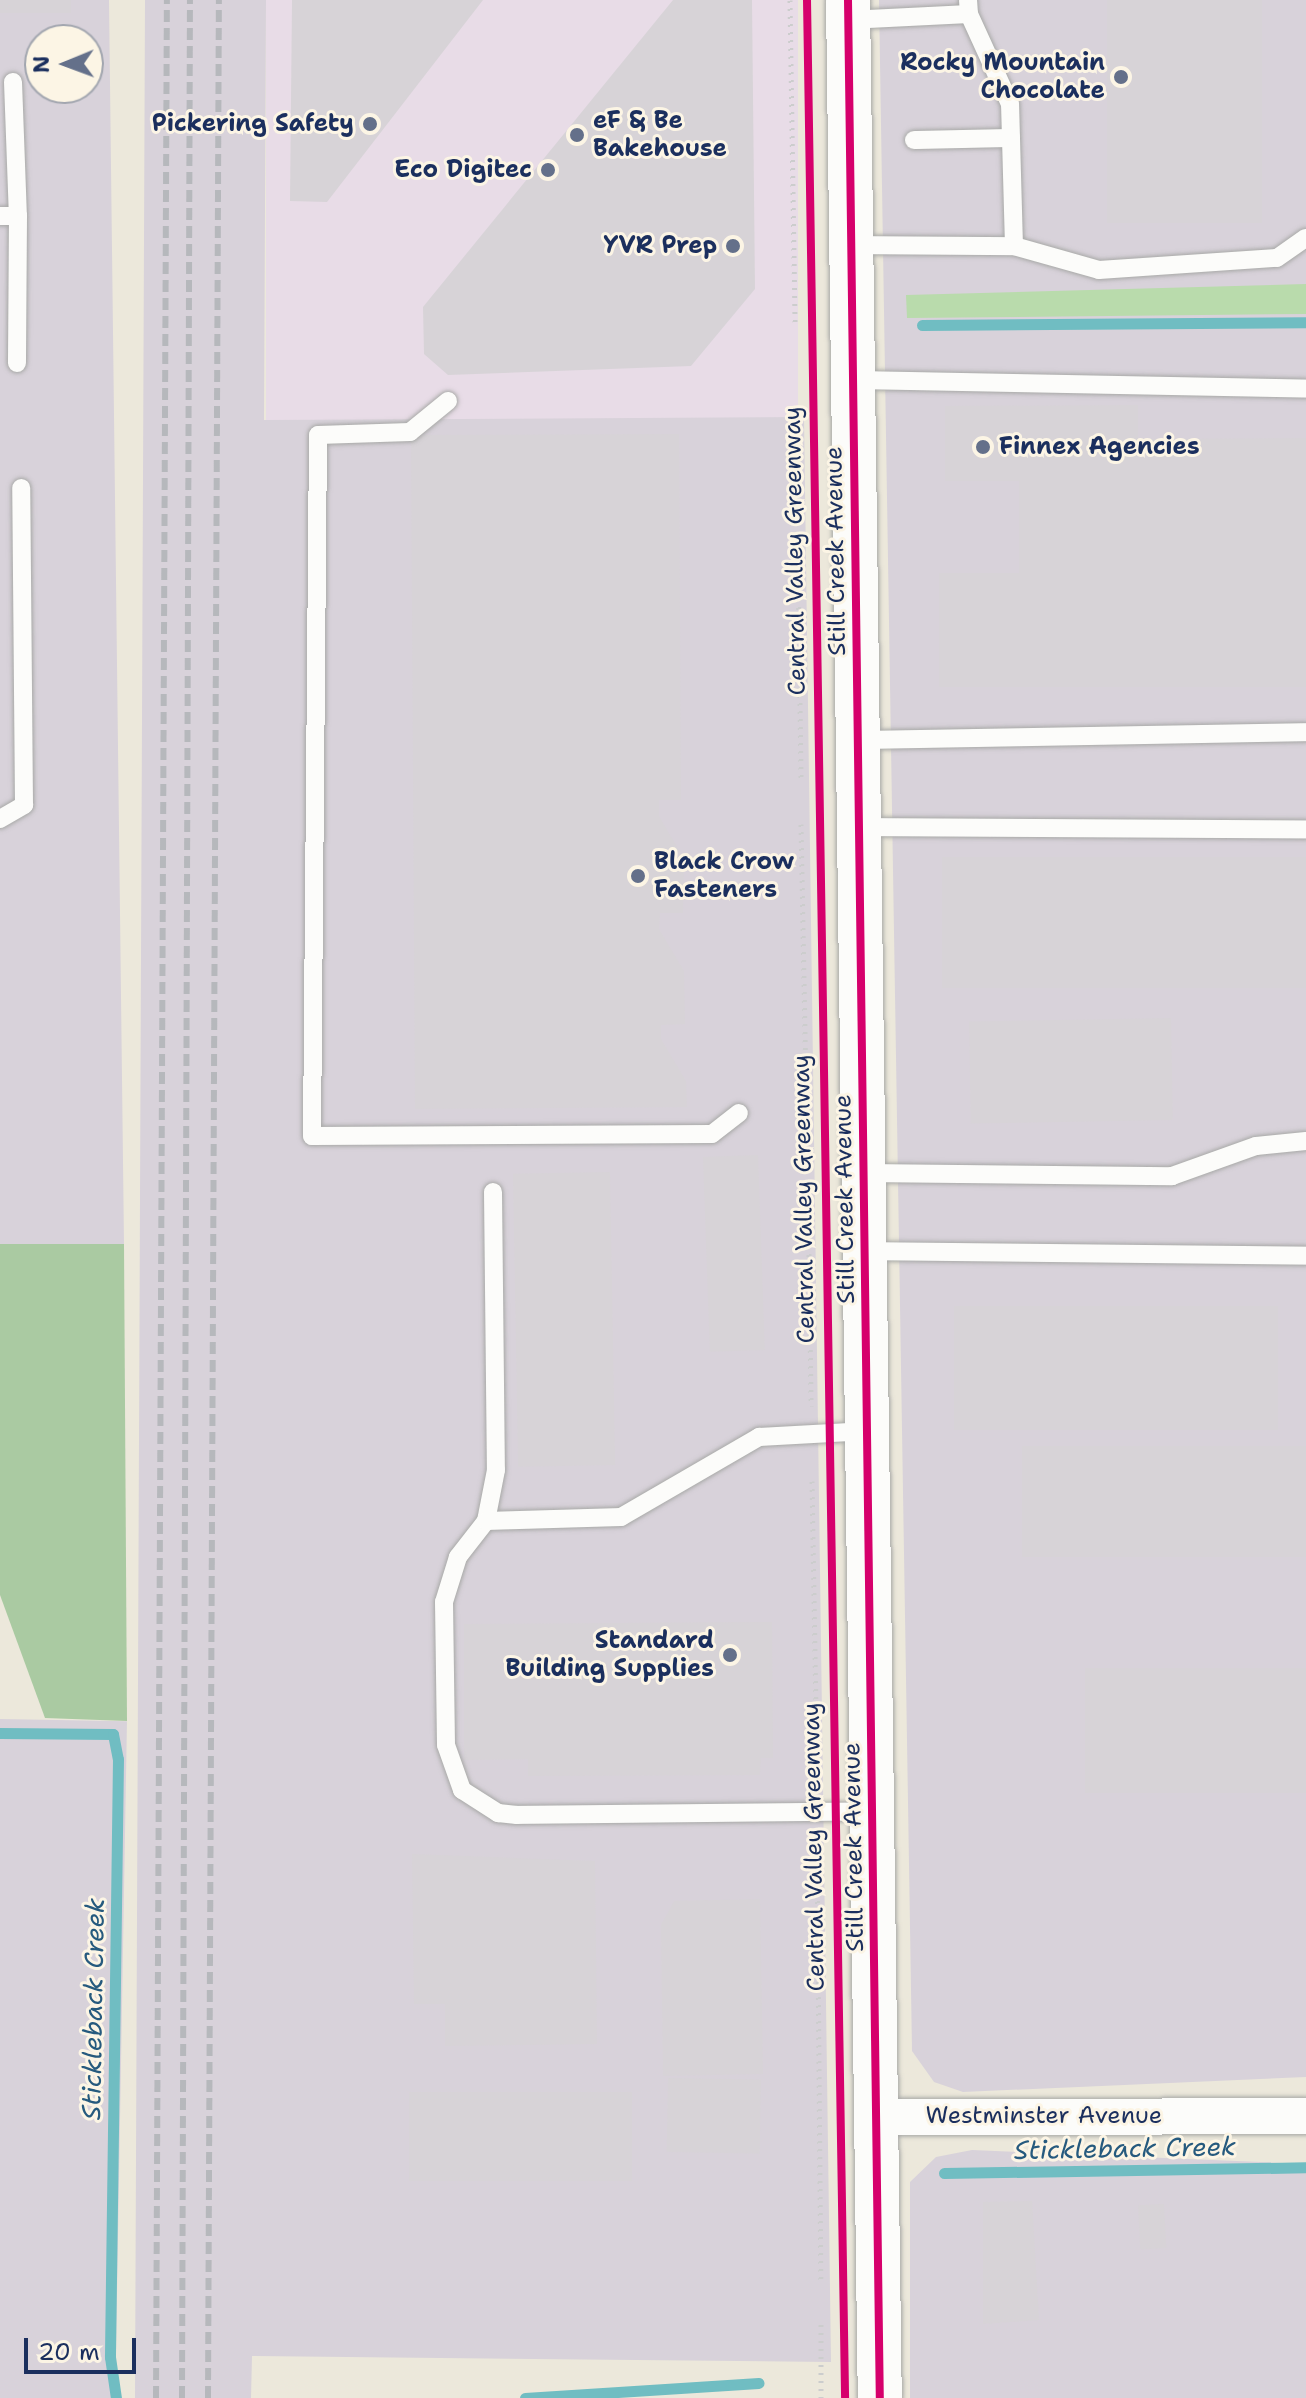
<!DOCTYPE html>
<style>
body{margin:0}
#map{position:relative;width:1306px;height:2398px;overflow:hidden;background:#ece8db;font-family:"Shantell Sans",sans-serif}
div>[style]{position:absolute}
[style*='--x']{left:calc(var(--x)*1px);top:calc(var(--y)*1px);width:calc(var(--w)*1px);rotate:calc(var(--a)*1deg)}
.built>*{inset:0;background:#e8dce7;transform-origin:0 0}
.industrial>*{inset:0;background:#d8d2da;transform-origin:0 0}
.green>*{inset:0;background:#b9dbac}
.forest>*{inset:0;background:#aacaa2}
.stream>*{height:11px;margin:-5.5px;padding:0 5.5px;transform-origin:5.5px;border-radius:5.5px;background:#70bdc2}
.building>*{inset:0;background:#d7d3d7;transform-origin:0 0}
.path>*{height:5px;margin-top:-2.5px;transform-origin:0;background:repeating-linear-gradient(90deg,#cccdcd 0 2px,transparent 0 8px)}
.roads{filter:drop-shadow(0 0 2px #a8a9a7) drop-shadow(0 0 2px #a8a9a7)}
.service>*{height:18px;margin:-9px;padding:0 9px;transform-origin:9px;border-radius:9px;background:#fcfcfa}
.minor>*{height:36px;margin:-18px;padding:0 18px;transform-origin:18px;border-radius:18px;background:#fcfcfa}
.tertiary>*{height:44px;margin:-22px;padding:0 22px;transform-origin:22px;border-radius:22px;background:#fcfcfa}
.rail>*{height:6px;margin-top:-3px;transform-origin:0;background:repeating-linear-gradient(90deg,#b6b8bc 0 12px,transparent 0 18px)}
.cycleway>*{height:8px;margin:-4px;padding:0 4px;transform-origin:4px;border-radius:4px;background:#d6006c}
.dots>*{width:22px;height:22px;translate:-50% -50%;box-sizing:border-box;border:4px solid #fcf5e5;border-radius:50%}
span{translate:-50% -50%;white-space:nowrap;text-align:center;line-height:1.15;-webkit-text-stroke:6px #fcf5e5;paint-order:stroke}
.poi-label{font-size:24px;color:#1b2f5e;font-weight:700}
.right{translate:-100% -50%;text-align:right}
.left{translate:0 -50%;text-align:left}
.street-label{font-size:24px;color:#1b2f5e}
.water-label{font-size:26px;color:#265a7e;font-style:italic}
.north{position:absolute;left:24px;top:24px;width:80px;height:80px;box-sizing:border-box;background:#fcf5e5;border:2px solid #a2a6af;border-radius:50%;rotate:269deg;font-size:22px;font-weight:700;line-height:32px;text-align:center;color:#1b2f5e}
.north::after{content:'';display:block;margin:auto;width:28px;height:36px;background:#64708a;clip-path:polygon(50% 0,100% 100%,50% 72%,0 100%)}
.scale{position:absolute;left:24px;top:2338px;width:112px;height:36px;box-sizing:border-box;border:4px solid #1b2f5e;border-top:0;padding-left:10px;font-size:24px;line-height:28px;white-space:nowrap;color:#1b2f5e;-webkit-text-stroke:6px #fcf5e5;paint-order:stroke}
</style>
<div id="map">
<div class="built">
<div style="left:266px;top:0;width:532px;height:420px"></div>
</div>
<div class="industrial">
<div style="clip-path:polygon(evenodd,0 0,109px 0,124px 1244px,0 1244px,0 0,40px 40px,88px 40px,88px 88px,40px 88px,40px 40px)"></div>
<div style="clip-path:polygon(145px 0,266px 0,264px 420px,804px 417px,831px 2362px,252px 2356px,251px 2398px,135px 2398px)"></div>
<div style="clip-path:polygon(879px 0,1306px 0,1306px 2077px,963px 2092px,934px 2082px,912px 2051px)"></div>
<div style="left:0;top:1719px;width:127px;height:679px;rotate:1deg"></div>
<div style="clip-path:polygon(972px 2150px,1306px 2164px,1306px 2398px,910px 2398px,910px 2182px,936px 2157px)"></div>
</div>
<div class="green">
<div style="clip-path:polygon(1306px 284px,1306px 314px,907px 318px,906px 295px)"></div>
</div>
<div class="forest">
<div style="clip-path:polygon(0 1244px,124px 1244px,127px 1721px,45px 1718px,0 1595px)"></div>
</div>
<div class="stream">
<div style="--x:922;--y:325;--w:384;--a:-0.4"></div>
<div style="--x:0;--y:1733;--w:113;--a:0.5"></div>
<div style="--x:113;--y:1734;--w:25;--a:79"></div>
<div style="--x:118;--y:1759;--w:598;--a:90.77"></div>
<div style="--x:110;--y:2357;--w:41;--a:81.7"></div>
<div style="--x:944;--y:2173;--w:362;--a:-0.9"></div>
<div style="--x:525;--y:2398;--w:234;--a:-3.7"></div>
</div>
<div class="building">
<div style="left:0;top:0;width:71px;height:13px"></div>
<div style="clip-path:polygon(292px 0,483px 0,327px 202px,290px 201px)"></div>
<div style="clip-path:polygon(673px 0,752px 0,755px 289px,691px 366px,448px 375px,424px 354px,423px 307px)"></div>
<div style="left:1107px;top:0;width:155px;height:223px"></div>
<div style="clip-path:polygon(1138px 405px,1138px 439px,1306px 438px,1306px 687px,939px 687px,939px 573px,1019px 573px,1019px 481px,945px 481px,945px 406px)"></div>
<div style="clip-path:polygon(679px 434px,681px 800px,659px 800px,659px 816px,684px 859px,683px 913px,660px 913px,659px 929px,684px 971px,685px 1024px,661px 1025px,661px 1039px,686px 1081px,687px 1107px,415px 1109px,411px 435px)"></div>
<div style="left:1306px;top:857px;width:131px;height:364px;rotate:90deg"></div>
<div style="left:1171px;top:1018px;width:102px;height:202px;rotate:89deg"></div>
<div style="left:758px;top:1155px;width:195px;height:55px;rotate:88deg"></div>
<div style="left:610px;top:1172px;width:293px;height:97px;rotate:89deg"></div>
<div style="left:1278px;top:1306px;width:124px;height:324px;rotate:90deg"></div>
<div style="left:1306px;top:1446px;width:111px;height:284px;rotate:90deg"></div>
<div style="clip-path:polygon(772px 1622px,773px 1758px,761px 1758px,760px 1775px,528px 1776px,528px 1759px,464px 1760px,464px 1624px)"></div>
<div style="left:1306px;top:1668px;width:125px;height:221px;rotate:90deg"></div>
<div style="clip-path:polygon(412px 1854px,595px 1861px,597px 2044px,445px 2046px,445px 2004px,414px 2004px)"></div>
<div style="clip-path:polygon(760px 1899px,763px 2074px,663px 2076px,661px 1925px,674px 1901px)"></div>
<div style="left:668px;top:2078px;width:93px;height:74px;rotate:1deg"></div>
<div style="left:409px;top:2092px;width:223px;height:89px"></div>
<div style="clip-path:polygon(1032px 2201px,1039px 2320px,983px 2324px,983px 2202px)"></div>
<div style="left:1164px;top:2204px;width:44px;height:26px;rotate:87deg"></div>
</div>
<div class="path">
<div style="--x:790;--y:0;--w:322;--a:89.1"></div>
<div style="--x:796;--y:412;--w:73;--a:89.2"></div>
<div style="--x:798;--y:559;--w:223;--a:89.2"></div>
<div style="--x:801;--y:824;--w:253;--a:88.9"></div>
<div style="--x:808;--y:1182;--w:224;--a:89.2"></div>
<div style="--x:812;--y:1481;--w:277;--a:89"></div>
<div style="--x:817;--y:1837;--w:446;--a:89.5"></div>
<div style="--x:821;--y:2398;--w:74;--a:-90"></div>
</div>
<div class="roads">
<div class="service">
<div style="--x:848;--y:20;--w:121;--a:-2.8"></div>
<div style="--x:969;--y:14;--w:14;--a:-94"></div>
<div style="--x:13;--y:82;--w:134;--a:87.9"></div>
<div style="--x:914;--y:140;--w:97;--a:-1.2"></div>
<div style="--x:0;--y:216;--w:18;--a:0"></div>
<div style="--x:18;--y:216;--w:147;--a:90.4"></div>
<div style="--x:851;--y:245;--w:163;--a:0.4"></div>
<div style="--x:1014;--y:246;--w:142;--a:-91.6"></div>
<div style="--x:1010;--y:104;--w:99;--a:-114.5"></div>
<div style="--x:1014;--y:246;--w:88;--a:15.8"></div>
<div style="--x:1099;--y:270;--w:178;--a:-3.9"></div>
<div style="--x:1277;--y:258;--w:35;--a:-35"></div>
<div style="--x:853;--y:380;--w:453;--a:1.1"></div>
<div style="--x:448;--y:401;--w:49;--a:140.8"></div>
<div style="--x:410;--y:432;--w:92;--a:178.1"></div>
<div style="--x:318;--y:435;--w:701;--a:90.49"></div>
<div style="--x:312;--y:1136;--w:400;--a:-0.3"></div>
<div style="--x:712;--y:1134;--w:34;--a:-38"></div>
<div style="--x:858;--y:740;--w:448;--a:-1"></div>
<div style="--x:0;--y:819;--w:28;--a:-30"></div>
<div style="--x:24;--y:805;--w:317;--a:-90.5"></div>
<div style="--x:860;--y:827;--w:446;--a:0.3"></div>
<div style="--x:865;--y:1173;--w:307;--a:0.6"></div>
<div style="--x:1172;--y:1176;--w:89;--a:-19.7"></div>
<div style="--x:1256;--y:1146;--w:50;--a:-5.7"></div>
<div style="--x:493;--y:1192;--w:278;--a:89.4"></div>
<div style="--x:496;--y:1470;--w:52;--a:101.1"></div>
<div style="--x:486;--y:1521;--w:46;--a:127.9"></div>
<div style="--x:458;--y:1557;--w:47;--a:107.3"></div>
<div style="--x:444;--y:1602;--w:143;--a:89.2"></div>
<div style="--x:446;--y:1745;--w:48;--a:70.4"></div>
<div style="--x:462;--y:1790;--w:43;--a:32.6"></div>
<div style="--x:498;--y:1813;--w:19;--a:6"></div>
<div style="--x:517;--y:1815;--w:356;--a:-0.6"></div>
<div style="--x:865;--y:1251;--w:441;--a:0.6"></div>
<div style="--x:486;--y:1521;--w:135;--a:-1.7"></div>
<div style="--x:621;--y:1517;--w:160;--a:-30.1"></div>
<div style="--x:759;--y:1437;--w:109;--a:-3.2"></div>
</div>
<div class="minor">
<div style="--x:877;--y:2117;--w:429;--a:-0.1"></div>
</div>
<div class="tertiary">
<div style="--x:848;--y:0;--w:2398;--a:89.24"></div>
</div>
</div>
<div class="rail">
<div style="--x:156;--y:2398;--w:2398;--a:-89.74"></div>
<div style="--x:182;--y:2398;--w:2398;--a:-89.81"></div>
<div style="--x:208;--y:2398;--w:2398;--a:-89.74"></div>
</div>
<div class="cycleway">
<div style="--x:807;--y:0;--w:2398;--a:89.09"></div>
<div style="--x:848;--y:0;--w:2398;--a:89.24"></div>
</div>
<div class="dots">
<div style="left:1121px;top:77px;background:#64708a"></div>
<div style="left:370px;top:124px;background:#64708a"></div>
<div style="left:577px;top:135px;background:#64708a"></div>
<div style="left:548px;top:170px;background:#64708a"></div>
<div style="left:733px;top:246px;background:#64708a"></div>
<div style="left:983px;top:447px;background:#64708a"></div>
<div style="left:638px;top:876px;background:#64708a"></div>
<div style="left:730px;top:1655px;background:#64708a"></div>
</div>
<div class="poi-label">
<span class="right" style="left:1105px;top:77px">Rocky Mountain<br>Chocolate</span>
<span class="left" style="left:593px;top:135px">eF &amp; Be<br>Bakehouse</span>
<span class="right" style="left:354px;top:124px">Pickering Safety</span>
<span class="right" style="left:532px;top:170px">Eco Digitec</span>
<span class="right" style="left:717px;top:246px">YVR Prep</span>
<span class="left" style="left:999px;top:447px">Finnex Agencies</span>
<span class="left" style="left:654px;top:876px">Black Crow<br>Fasteners</span>
<span class="right" style="left:714px;top:1655px">Standard<br>Building Supplies</span>
</div>
<div class="street-label">
<span style="left:795px;top:551px;rotate:-91deg">Central Valley Greenway</span>
<span style="left:836px;top:551px;rotate:-91deg">Still Creek Avenue</span>
<span style="left:804px;top:1199px;rotate:-91deg">Central Valley Greenway</span>
<span style="left:845px;top:1199px;rotate:-91deg">Still Creek Avenue</span>
<span style="left:814px;top:1847px;rotate:-91deg">Central Valley Greenway</span>
<span style="left:854px;top:1847px;rotate:-91deg">Still Creek Avenue</span>
<span style="left:1044px;top:2116px">Westminster Avenue</span>
</div>
<div class="water-label">
<span style="left:93px;top:2009px;rotate:-89deg">Stickleback Creek</span>
<span style="left:1125px;top:2148px;rotate:-1deg">Stickleback Creek</span>
</div>
<div class="north">N</div>
<div class="scale">20 m</div>
</div>
